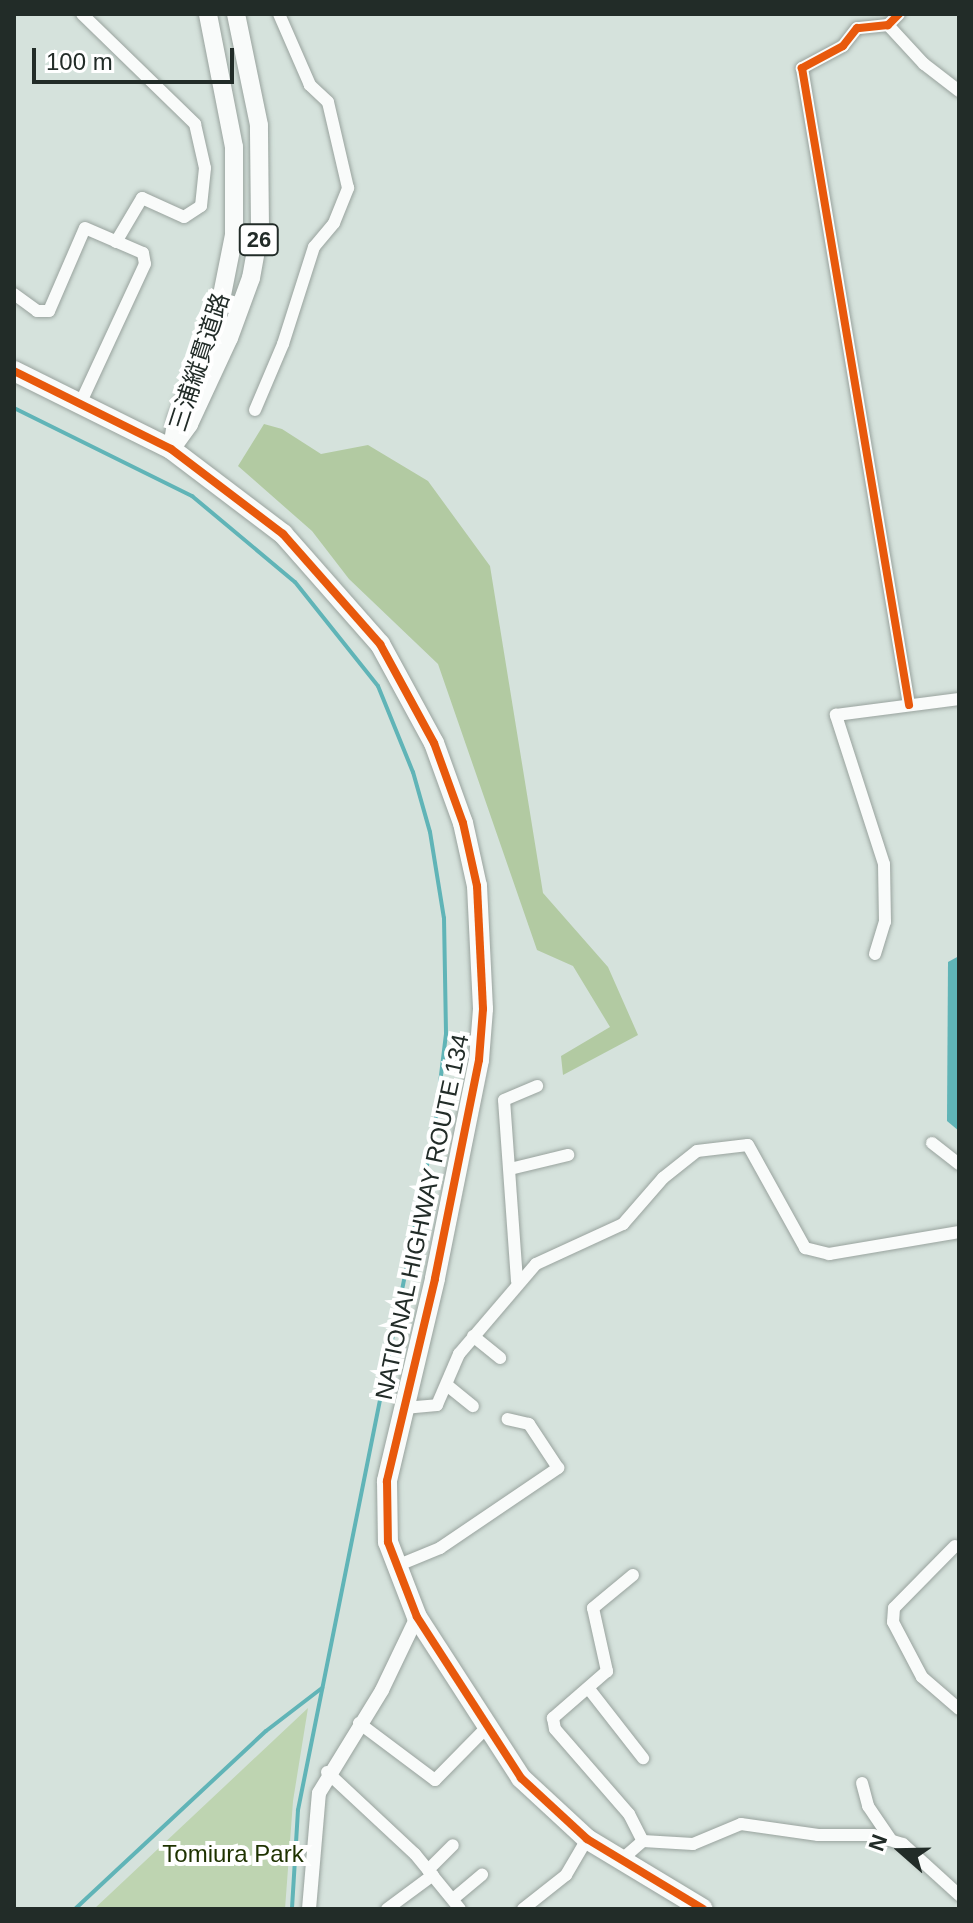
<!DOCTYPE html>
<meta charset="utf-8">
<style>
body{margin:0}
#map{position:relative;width:973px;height:1923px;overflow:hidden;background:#d5e2dc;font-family:Helvetica,"Noto Sans JP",sans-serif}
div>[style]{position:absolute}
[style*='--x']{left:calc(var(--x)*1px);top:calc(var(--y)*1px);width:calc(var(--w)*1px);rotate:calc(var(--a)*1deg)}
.green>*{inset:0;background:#bed4b1}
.forest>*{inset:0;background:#b2caa2}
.water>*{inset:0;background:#60b4b7}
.stream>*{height:4px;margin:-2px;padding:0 2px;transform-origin:2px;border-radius:2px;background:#60b4b7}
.roads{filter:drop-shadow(0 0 2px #99a39e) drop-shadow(0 0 2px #99a39e)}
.minor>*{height:12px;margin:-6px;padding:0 6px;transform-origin:6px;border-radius:6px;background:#f9fbfa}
.tertiary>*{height:14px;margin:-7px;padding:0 7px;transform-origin:7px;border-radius:7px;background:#f9fbfa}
.primary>*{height:18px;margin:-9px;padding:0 9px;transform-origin:9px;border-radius:9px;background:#f9fbfa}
.trunk>*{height:20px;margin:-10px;padding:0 10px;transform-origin:10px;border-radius:10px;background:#f9fbfa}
.cycleway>*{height:8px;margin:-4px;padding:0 4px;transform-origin:4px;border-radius:4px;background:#e8590c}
span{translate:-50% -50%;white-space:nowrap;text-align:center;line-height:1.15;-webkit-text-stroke:8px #fff;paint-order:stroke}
.shield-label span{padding:2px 6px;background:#fff;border:2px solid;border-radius:6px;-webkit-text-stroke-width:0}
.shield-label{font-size:22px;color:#222c28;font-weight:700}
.street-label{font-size:24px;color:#222c28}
.park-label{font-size:24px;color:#1e3200}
.frame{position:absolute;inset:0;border:16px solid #222c28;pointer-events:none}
.north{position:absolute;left:861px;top:1811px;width:80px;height:80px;-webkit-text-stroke:6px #fff;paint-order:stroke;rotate:290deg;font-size:22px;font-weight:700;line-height:32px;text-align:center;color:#222c28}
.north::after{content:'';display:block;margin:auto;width:28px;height:36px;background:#222c28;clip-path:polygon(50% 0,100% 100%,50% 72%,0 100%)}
.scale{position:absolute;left:32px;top:48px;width:202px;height:36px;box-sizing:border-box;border:4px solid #222c28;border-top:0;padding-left:10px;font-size:24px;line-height:28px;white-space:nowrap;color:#222c28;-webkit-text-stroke:6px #fff;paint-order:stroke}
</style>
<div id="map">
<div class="green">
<div style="clip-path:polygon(308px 1708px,293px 1801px,285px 1909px,94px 1909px)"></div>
</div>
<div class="forest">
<div style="clip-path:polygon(264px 424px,282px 429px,321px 454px,368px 445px,428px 481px,490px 566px,543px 893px,608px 967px,638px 1035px,563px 1075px,561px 1056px,610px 1027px,573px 966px,537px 950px,438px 664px,349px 579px,312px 531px,238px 466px)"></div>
</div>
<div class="water">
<div style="clip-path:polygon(959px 956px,959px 1131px,947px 1121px,948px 962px)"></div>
</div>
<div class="stream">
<div style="--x:14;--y:408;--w:199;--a:26.3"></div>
<div style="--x:192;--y:496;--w:134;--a:39.9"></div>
<div style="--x:295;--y:582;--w:133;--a:51.4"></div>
<div style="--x:378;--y:686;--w:93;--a:67.9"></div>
<div style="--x:413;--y:772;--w:62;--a:74.2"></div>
<div style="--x:430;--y:832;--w:87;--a:80.8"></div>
<div style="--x:444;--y:918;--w:116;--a:89"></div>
<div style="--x:446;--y:1034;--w:92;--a:96.9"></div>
<div style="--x:435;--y:1125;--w:699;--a:101.31"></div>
<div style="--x:298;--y:1810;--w:99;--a:93.5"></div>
<div style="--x:75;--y:1909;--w:261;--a:-43"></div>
<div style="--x:266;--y:1731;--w:71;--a:-37.5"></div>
</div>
<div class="roads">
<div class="minor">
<div style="--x:82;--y:14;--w:158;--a:44.2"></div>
<div style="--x:195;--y:124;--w:45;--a:77.2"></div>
<div style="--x:205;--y:168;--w:38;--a:96"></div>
<div style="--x:201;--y:206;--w:20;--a:147"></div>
<div style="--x:184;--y:217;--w:46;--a:-155.7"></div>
<div style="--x:142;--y:198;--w:51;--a:120.6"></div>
<div style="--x:899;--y:14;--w:16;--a:135"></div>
<div style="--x:888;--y:25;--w:31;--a:174"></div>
<div style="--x:857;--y:28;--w:23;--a:128"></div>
<div style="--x:843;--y:46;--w:47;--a:151.8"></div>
<div style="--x:802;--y:68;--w:646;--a:80.46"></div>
<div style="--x:888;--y:25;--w:53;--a:47.3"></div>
<div style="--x:924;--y:64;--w:44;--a:37.6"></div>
<div style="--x:14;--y:294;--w:29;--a:36"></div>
<div style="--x:37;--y:311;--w:12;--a:0"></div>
<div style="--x:49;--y:311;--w:90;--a:-66.6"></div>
<div style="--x:85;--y:228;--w:63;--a:23.3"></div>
<div style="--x:143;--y:253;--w:11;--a:80"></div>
<div style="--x:145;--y:264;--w:152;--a:114.9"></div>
<div style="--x:255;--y:410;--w:72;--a:-67"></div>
<div style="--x:283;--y:344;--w:102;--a:-72.3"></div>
<div style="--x:314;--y:247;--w:31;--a:-50"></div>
<div style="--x:334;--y:223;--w:38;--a:-68"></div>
<div style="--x:348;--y:188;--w:88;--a:-103.1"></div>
<div style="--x:328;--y:102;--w:25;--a:-137"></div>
<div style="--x:310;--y:85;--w:77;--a:-113.6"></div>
<div style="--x:875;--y:954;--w:34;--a:-73"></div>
<div style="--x:885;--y:922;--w:58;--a:-91"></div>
<div style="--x:884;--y:864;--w:157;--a:-107.9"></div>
<div style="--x:836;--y:715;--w:124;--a:-7.4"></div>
<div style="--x:932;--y:1143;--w:34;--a:38"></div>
<div style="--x:510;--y:1169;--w:60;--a:-13.6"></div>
<div style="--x:517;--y:1281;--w:181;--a:-94.1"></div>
<div style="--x:504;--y:1100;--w:36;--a:-23"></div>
<div style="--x:473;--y:1336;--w:35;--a:39"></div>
<div style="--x:448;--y:1386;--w:32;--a:39"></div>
<div style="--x:404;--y:1408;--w:33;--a:-5"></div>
<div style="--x:437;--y:1405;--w:56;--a:-66.7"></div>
<div style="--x:459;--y:1354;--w:118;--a:-49.5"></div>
<div style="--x:536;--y:1264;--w:96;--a:-24.7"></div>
<div style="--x:623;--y:1224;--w:61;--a:-49"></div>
<div style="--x:663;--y:1178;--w:43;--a:-38.5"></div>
<div style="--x:697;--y:1151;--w:51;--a:-6.7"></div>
<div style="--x:748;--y:1145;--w:118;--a:61"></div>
<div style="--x:805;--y:1248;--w:25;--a:14"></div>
<div style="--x:829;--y:1254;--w:132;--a:-9.6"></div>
<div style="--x:955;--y:1546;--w:87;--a:134.5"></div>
<div style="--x:894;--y:1608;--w:14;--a:94"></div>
<div style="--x:893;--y:1622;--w:62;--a:62.2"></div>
<div style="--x:922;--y:1677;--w:49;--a:40.9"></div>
<div style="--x:394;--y:1567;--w:50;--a:-22.4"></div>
<div style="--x:440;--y:1548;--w:143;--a:-34.1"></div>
<div style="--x:558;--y:1468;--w:53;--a:-123.4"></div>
<div style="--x:529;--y:1424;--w:22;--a:-167"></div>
<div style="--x:633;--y:1575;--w:52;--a:140.5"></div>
<div style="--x:593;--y:1608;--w:65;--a:77.5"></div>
<div style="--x:607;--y:1671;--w:72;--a:139"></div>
<div style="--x:553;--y:1718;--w:11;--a:80"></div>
<div style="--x:555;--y:1729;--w:113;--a:49"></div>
<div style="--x:629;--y:1814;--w:30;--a:63"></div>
<div style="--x:589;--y:1689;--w:88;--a:52"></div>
<div style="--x:359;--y:1723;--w:95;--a:36.9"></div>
<div style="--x:435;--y:1780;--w:74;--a:-45.5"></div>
<div style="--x:327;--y:1772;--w:120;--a:43"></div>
<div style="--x:415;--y:1854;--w:71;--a:50.7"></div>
<div style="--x:862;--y:1783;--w:24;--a:75"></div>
<div style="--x:868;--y:1806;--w:41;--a:55.9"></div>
<div style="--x:621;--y:1860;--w:29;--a:-41"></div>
<div style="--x:643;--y:1841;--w:50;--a:3.4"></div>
<div style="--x:693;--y:1844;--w:52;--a:-22.6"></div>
<div style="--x:741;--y:1824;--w:78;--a:8.1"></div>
<div style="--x:818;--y:1835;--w:55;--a:0"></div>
<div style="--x:873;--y:1835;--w:31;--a:17"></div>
<div style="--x:903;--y:1844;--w:76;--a:42.3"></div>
<div style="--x:428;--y:1870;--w:35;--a:-45"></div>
<div style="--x:453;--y:1899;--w:38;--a:-40"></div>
<div style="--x:387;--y:1909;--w:57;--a:-36.5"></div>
<div style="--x:523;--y:1909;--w:55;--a:-38.3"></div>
<div style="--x:566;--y:1875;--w:42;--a:-59.7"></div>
</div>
<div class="tertiary">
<div style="--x:309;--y:1909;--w:116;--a:-85.1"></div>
<div style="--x:319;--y:1793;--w:121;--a:-58.5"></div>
<div style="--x:382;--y:1690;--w:81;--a:-64.4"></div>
</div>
<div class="primary">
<div style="--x:173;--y:442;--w:24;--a:-81"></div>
<div style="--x:177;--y:418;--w:101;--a:-67.2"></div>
<div style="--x:216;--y:325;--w:92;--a:-78.7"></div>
<div style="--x:234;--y:235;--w:88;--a:-90"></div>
<div style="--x:234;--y:147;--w:136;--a:-101.1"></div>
<div style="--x:171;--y:449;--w:31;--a:-54"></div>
<div style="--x:189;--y:424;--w:95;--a:-65.1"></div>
<div style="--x:229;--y:338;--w:64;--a:-69.9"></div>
<div style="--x:251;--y:278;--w:51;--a:-79.8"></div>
<div style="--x:260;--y:228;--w:103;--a:-90.6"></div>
<div style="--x:259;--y:125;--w:113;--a:-101.7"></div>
</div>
<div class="trunk">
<div style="--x:14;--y:371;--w:175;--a:26.4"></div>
<div style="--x:171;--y:449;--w:141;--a:37.2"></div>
<div style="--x:283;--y:534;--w:147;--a:48.6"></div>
<div style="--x:380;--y:644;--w:113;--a:61.4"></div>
<div style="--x:434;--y:743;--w:85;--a:70.1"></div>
<div style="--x:463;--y:823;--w:65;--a:77.5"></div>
<div style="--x:477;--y:886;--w:123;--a:87.2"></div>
<div style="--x:483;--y:1009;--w:51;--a:94.5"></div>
<div style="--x:479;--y:1060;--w:223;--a:101.4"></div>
<div style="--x:435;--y:1279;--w:208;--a:103.4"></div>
<div style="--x:387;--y:1481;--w:61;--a:89.1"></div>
<div style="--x:388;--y:1542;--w:80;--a:68.9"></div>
<div style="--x:417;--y:1617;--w:192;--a:57.1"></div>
<div style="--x:521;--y:1778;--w:90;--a:42.7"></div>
<div style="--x:587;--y:1839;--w:135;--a:31.1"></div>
</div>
</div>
<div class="cycleway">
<div style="--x:899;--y:14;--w:16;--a:135"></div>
<div style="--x:888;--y:25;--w:31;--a:174"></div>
<div style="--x:857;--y:28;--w:23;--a:128"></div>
<div style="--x:843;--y:46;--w:47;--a:151.8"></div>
<div style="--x:802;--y:68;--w:646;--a:80.46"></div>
<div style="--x:14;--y:371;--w:175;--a:26.4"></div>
<div style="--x:171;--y:449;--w:141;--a:37.2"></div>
<div style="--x:283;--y:534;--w:147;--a:48.6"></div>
<div style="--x:380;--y:644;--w:113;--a:61.4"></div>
<div style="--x:434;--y:743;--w:85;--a:70.1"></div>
<div style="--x:463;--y:823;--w:65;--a:77.5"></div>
<div style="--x:477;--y:886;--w:123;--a:87.2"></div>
<div style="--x:483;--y:1009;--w:51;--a:94.5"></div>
<div style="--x:479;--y:1060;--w:223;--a:101.4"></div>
<div style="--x:435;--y:1279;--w:208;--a:103.4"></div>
<div style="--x:387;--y:1481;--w:61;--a:89.1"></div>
<div style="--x:388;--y:1542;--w:80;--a:68.9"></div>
<div style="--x:417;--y:1617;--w:192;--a:57.1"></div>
<div style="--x:521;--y:1778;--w:90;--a:42.7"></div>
<div style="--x:587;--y:1839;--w:135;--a:31.1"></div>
</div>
<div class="shield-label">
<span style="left:259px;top:240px">26</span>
</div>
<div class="street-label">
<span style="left:199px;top:362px;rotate:-72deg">三浦縦貫道路</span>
<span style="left:422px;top:1217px;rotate:-78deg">NATIONAL HIGHWAY ROUTE 134</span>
</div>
<div class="park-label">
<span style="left:233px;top:1854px">Tomiura Park</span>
</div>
<div class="frame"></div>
<div class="north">N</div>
<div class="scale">100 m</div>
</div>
